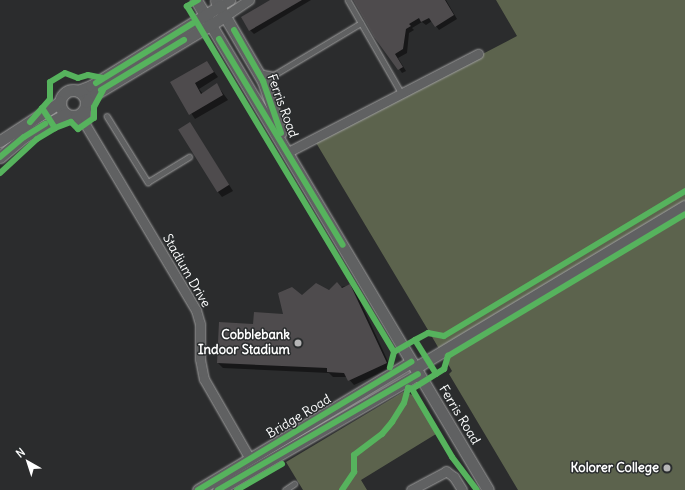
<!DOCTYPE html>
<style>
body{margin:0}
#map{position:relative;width:685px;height:490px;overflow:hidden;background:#2b2c2d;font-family:Delius,sans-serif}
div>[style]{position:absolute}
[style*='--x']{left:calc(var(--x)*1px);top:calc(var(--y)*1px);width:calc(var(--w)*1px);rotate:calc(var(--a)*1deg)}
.green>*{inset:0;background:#5c634d}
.shadow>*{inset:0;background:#0007}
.building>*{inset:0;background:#4e4b4d;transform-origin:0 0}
.roads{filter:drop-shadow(0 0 1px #a0a0a0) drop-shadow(0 0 1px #a0a0a0)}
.service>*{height:4.5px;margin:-2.25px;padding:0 2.25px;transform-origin:2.25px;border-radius:2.25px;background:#606162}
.minor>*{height:9px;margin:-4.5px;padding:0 4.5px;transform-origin:4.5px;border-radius:4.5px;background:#606162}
.tertiary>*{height:11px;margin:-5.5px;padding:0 5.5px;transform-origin:5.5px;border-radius:5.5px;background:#606162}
.tertiary>.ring{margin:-5.5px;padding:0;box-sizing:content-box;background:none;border:11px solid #606162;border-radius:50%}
.cycleway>*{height:6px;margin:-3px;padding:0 3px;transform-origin:3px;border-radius:3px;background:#56b35d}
.dots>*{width:11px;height:11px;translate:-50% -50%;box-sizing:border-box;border:2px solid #2a2d2e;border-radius:50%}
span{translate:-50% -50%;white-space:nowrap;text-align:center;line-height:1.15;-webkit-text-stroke:3px #2a2d2e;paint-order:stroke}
.street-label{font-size:13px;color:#fff}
.poi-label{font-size:13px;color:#fff;font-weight:700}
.right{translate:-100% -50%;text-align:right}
.north{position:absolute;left:8px;top:442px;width:40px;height:40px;-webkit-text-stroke:3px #2a2d2e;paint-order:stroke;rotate:321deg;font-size:11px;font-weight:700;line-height:16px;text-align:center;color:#fff}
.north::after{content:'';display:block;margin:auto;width:14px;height:18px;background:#fff;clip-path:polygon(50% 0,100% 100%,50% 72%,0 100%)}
</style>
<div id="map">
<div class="green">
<div style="clip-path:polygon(496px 0,685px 0,685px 490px,518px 490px,449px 374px,452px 371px,428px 330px,315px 141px,517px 36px)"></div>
<div style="clip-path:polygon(403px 392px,413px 395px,436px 434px,361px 480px,367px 490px,303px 490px,286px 462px)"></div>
</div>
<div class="shadow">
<div style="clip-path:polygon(272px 0,311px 0,254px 34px,250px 30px)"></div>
<div style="clip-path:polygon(355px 0,446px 0,457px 19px,439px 30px,432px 21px,426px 25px,422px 22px,412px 28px,414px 30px,409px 33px,407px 53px,398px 58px,406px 71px,402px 73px)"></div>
<div style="clip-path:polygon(207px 62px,218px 77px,199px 89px,203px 94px,217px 85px,228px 100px,195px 119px,171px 83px)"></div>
<div style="clip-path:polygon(190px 124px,233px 191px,222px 197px,218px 192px)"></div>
<div style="clip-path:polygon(350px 285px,355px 290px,391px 368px,354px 385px,347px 377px,333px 377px,329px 373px,223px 368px,218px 363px,254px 325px,284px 315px,302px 296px)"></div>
</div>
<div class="building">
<div style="clip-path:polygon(270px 0,302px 0,249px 31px,241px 17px)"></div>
<div style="clip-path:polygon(353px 0,445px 0,454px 15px,435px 27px,429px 18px,421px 22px,419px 18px,409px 24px,411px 26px,406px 29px,403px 49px,395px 54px,403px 67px,398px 70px,374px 37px)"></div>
<div style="clip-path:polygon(207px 61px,214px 72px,195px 83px,201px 94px,217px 83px,223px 95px,189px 115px,170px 82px)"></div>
<div style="left:190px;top:122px;width:74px;height:14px;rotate:58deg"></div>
<div style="clip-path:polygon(337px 282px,342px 288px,350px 284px,387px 363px,348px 381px,344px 373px,327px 372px,327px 368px,217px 363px,219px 322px,253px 324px,254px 312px,283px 314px,278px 293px,292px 287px,302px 295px,316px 283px,329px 290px)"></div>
</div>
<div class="roads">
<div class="service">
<div style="--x:348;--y:0;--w:108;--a:60.1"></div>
<div style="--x:259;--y:72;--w:15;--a:11"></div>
<div style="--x:266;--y:86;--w:14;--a:-54"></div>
<div style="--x:274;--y:75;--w:101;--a:-30.9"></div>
<div style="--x:107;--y:116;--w:78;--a:58.2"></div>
<div style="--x:148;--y:182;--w:48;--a:-31.4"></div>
<div style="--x:285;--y:490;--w:11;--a:-34"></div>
</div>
<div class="minor">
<div style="--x:220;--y:6;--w:12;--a:-31"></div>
<div style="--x:225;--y:16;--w:29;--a:-34"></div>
<div style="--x:70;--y:116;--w:17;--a:28"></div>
<div style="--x:85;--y:124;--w:217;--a:59.2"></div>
<div style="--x:196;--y:310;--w:15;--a:74"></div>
<div style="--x:200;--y:324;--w:35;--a:90"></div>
<div style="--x:200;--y:359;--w:20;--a:79"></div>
<div style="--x:204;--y:379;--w:92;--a:60.1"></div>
<div style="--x:85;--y:124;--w:18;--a:-87"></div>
<div style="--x:288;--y:152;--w:214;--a:-27.3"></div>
<div style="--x:411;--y:490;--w:40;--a:-28"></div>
<div style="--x:446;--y:471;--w:10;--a:37"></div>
<div style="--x:454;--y:477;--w:15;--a:58"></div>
</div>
<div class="tertiary">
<div style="--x:196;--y:0;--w:570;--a:59.21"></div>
<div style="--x:216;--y:1;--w:93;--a:59.6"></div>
<div style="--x:263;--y:81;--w:54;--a:70.6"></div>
<div class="ring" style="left:60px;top:90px;width:15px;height:15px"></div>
<div style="--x:78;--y:91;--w:14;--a:-21"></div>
<div style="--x:91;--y:86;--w:152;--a:-31.8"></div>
<div style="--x:86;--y:102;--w:12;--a:-42"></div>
<div style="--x:95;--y:94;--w:152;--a:-31"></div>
<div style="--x:0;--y:141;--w:72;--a:-33"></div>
<div style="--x:0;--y:157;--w:31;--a:-40"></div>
<div style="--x:24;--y:137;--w:48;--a:-28.7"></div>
<div style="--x:415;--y:368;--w:315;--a:-31"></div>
<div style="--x:198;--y:490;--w:249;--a:-31"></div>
<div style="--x:218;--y:490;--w:231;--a:-30.1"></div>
</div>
</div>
<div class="cycleway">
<div style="--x:198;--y:0;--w:13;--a:151"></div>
<div style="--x:187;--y:6;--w:403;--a:59.1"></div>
<div style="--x:394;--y:352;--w:16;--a:105"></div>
<div style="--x:234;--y:30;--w:59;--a:60.4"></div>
<div style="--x:263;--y:81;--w:55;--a:70.9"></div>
<div style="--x:219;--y:39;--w:240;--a:59"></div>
<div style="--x:96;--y:83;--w:114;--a:-31.7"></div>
<div style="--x:101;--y:90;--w:97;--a:-31.1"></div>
<div style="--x:42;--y:108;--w:24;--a:57"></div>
<div style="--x:55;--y:128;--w:17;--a:-21"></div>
<div style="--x:71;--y:122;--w:10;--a:45"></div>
<div style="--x:78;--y:129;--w:19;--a:-35"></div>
<div style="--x:94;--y:118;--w:11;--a:-90"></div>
<div style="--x:94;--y:107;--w:19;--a:-62"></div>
<div style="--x:30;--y:122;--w:30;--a:-49"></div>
<div style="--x:50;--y:99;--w:17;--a:-90"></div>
<div style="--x:50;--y:82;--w:17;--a:-31"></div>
<div style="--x:65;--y:73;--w:14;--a:21"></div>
<div style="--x:78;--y:78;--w:10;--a:-17"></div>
<div style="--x:88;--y:75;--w:15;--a:11"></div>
<div style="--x:0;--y:157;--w:31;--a:-40"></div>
<div style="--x:24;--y:137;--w:25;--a:-32"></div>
<div style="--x:0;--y:173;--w:50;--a:-42.6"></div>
<div style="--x:37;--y:139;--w:21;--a:-31"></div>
<div style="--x:415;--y:340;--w:15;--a:-28"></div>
<div style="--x:428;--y:333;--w:16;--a:11"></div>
<div style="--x:444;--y:336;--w:281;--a:-31"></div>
<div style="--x:394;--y:352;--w:24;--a:-30"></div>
<div style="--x:415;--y:340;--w:40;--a:58"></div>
<div style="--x:412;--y:389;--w:79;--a:59.5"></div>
<div style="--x:452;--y:457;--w:41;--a:52.9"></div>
<div style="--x:198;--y:490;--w:249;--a:-31"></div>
<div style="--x:218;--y:490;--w:231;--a:-30.1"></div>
<div style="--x:237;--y:490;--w:52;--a:-30"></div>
<div style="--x:342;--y:490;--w:22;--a:-56"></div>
<div style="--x:354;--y:472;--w:17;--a:-90"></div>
<div style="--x:354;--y:455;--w:35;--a:-37"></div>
<div style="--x:382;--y:434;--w:16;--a:-50"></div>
<div style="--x:392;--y:422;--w:22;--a:-58"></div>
<div style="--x:404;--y:403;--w:16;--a:-75"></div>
<div style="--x:408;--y:388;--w:4;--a:14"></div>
<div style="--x:412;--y:389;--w:38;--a:-32"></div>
<div style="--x:444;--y:369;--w:14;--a:-73"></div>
<div style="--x:448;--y:356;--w:276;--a:-30.9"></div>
</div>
<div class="dots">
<div style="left:298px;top:343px;background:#b5b5b6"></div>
<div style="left:667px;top:468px;background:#b5b5b6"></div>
</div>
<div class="street-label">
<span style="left:282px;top:106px;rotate:70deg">Ferris Road</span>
<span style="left:186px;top:271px;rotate:60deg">Stadium Drive</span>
<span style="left:459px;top:415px;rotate:59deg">Ferris Road</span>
<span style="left:299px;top:417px;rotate:-31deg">Bridge Road</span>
</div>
<div class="poi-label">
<span class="right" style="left:290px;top:343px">Cobblebank<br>Indoor Stadium</span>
<span class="right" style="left:659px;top:468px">Kolorer College</span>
</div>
<div class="north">N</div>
</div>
